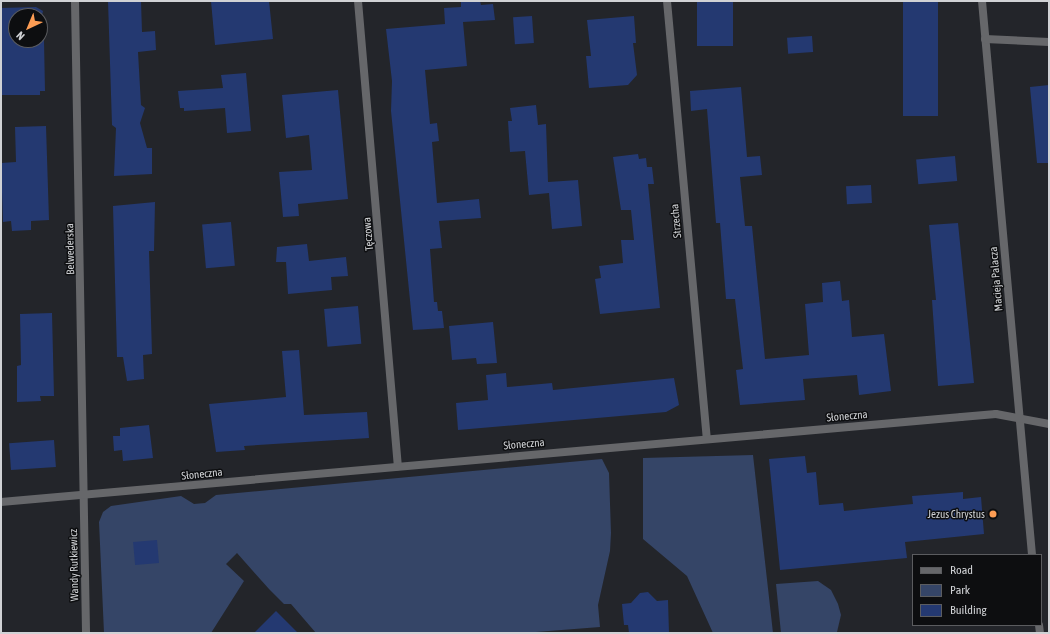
<!DOCTYPE html>
<meta charset="utf-8">
<style>
body{margin:0}
#map{position:relative;width:1050px;height:634px;overflow:hidden;background:#23252a;font-family:"Asap Condensed",sans-serif}
div>[style]{position:absolute}
[style*='--x']{left:calc(var(--x)*1px);top:calc(var(--y)*1px);width:calc(var(--w)*1px);rotate:calc(var(--a)*1deg)}
.green>*{inset:0;background:#354567}
.building>*{inset:0;background:#243971;transform-origin:0 0}
.minor>*{height:8px;margin:-4px;padding:0 4px;transform-origin:4px;border-radius:4px;background:#66676a}
.dots>*{width:11px;height:11px;translate:-50% -50%;box-sizing:border-box;border:2px solid #0d0e10;border-radius:50%}
span{translate:-50% -50%;white-space:nowrap;text-align:center;line-height:1.15;-webkit-text-stroke:3px #0d0e10;paint-order:stroke}
.street-label{font-size:11px;color:#d0d2d5}
.poi-label{font-size:11px;color:#d0d2d5}
.right{translate:-100% -50%;text-align:right}
.frame{position:absolute;inset:0;border:2px solid #d0d2d5;pointer-events:none}
.legend{position:absolute;left:912px;top:554px;width:130px;height:72px;box-sizing:border-box;background:#0d0e10;border:1px solid #5b5c5f;margin:0;padding:5px 7px;list-style:none;font-size:12px;color:#d0d2d5}
.legend li{display:flex;align-items:center;gap:8px;height:20px}
.legend b{width:20px;border:1px solid #5b5c5f}
.north{position:absolute;left:8px;top:8px;width:40px;height:40px;box-sizing:border-box;background:#0d0e10;border:1px solid #5b5c5f;border-radius:50%;rotate:224deg;font-size:11px;font-weight:700;line-height:16px;text-align:center;color:#d0d2d5}
.north::after{content:'';display:block;margin:auto;width:14px;height:18px;background:#fd9d54;clip-path:polygon(50% 0,100% 100%,50% 72%,0 100%)}
</style>
<div id="map">
<div class="green">
<div style="clip-path:polygon(753px 455px,773px 633px,713px 633px,687px 576px,643px 539px,643px 458px)"></div>
<div style="clip-path:polygon(602px 459px,609px 473px,611px 533px,610px 551px,598px 605px,600px 627px,523px 633px,316px 633px,291px 604px,284px 604px,269px 589px,237px 553px,226px 564px,244px 581px,211px 633px,104px 633px,99px 522px,103px 512px,111px 506px,181px 496px,194px 504px,205px 503px,216px 495px)"></div>
<div style="clip-path:polygon(818px 581px,831px 590px,838px 604px,841px 615px,837px 632px,781px 633px,776px 584px)"></div>
</div>
<div class="building">
<div style="clip-path:polygon(108px 1px,141px 1px,142px 32px,155px 31px,156px 50px,138px 52px,141px 105px,145px 108px,140px 123px,147px 148px,152px 148px,152px 174px,114px 176px,116px 128px,112px 125px)"></div>
<div style="clip-path:polygon(211px 1px,269px 1px,273px 39px,215px 45px)"></div>
<div style="clip-path:polygon(461px 1px,480px 1px,481px 5px,493px 4px,495px 20px,463px 22px,467px 66px,425px 70px,430px 124px,437px 123px,439px 141px,432px 142px,437px 203px,479px 199px,481px 218px,439px 221px,442px 248px,430px 249px,434px 302px,437px 302px,438px 311px,442px 311px,444px 328px,413px 330px,391px 111px,392px 81px,386px 29px,445px 24px,444px 8px,461px 7px)"></div>
<div style="left:697px;top:1px;width:36px;height:45px"></div>
<div style="left:903px;top:1px;width:35px;height:115px"></div>
<div style="clip-path:polygon(36px 7px,43px 11px,40px 24px,40px 16px,16px 16px,16px 40px,44px 40px,45px 91px,40px 91px,40px 95px,1px 95px,1px 8px)"></div>
<div style="left:532px;top:16px;width:27px;height:19px;rotate:86deg"></div>
<div style="clip-path:polygon(634px 16px,636px 43px,633px 43px,637px 75px,628px 85px,589px 88px,586px 56px,591px 56px,587px 20px)"></div>
<div style="left:812px;top:36px;width:16px;height:25px;rotate:86deg"></div>
<div style="clip-path:polygon(246px 73px,251px 131px,227px 133px,225px 108px,184px 111px,184px 108px,180px 108px,178px 91px,223px 88px,221px 75px)"></div>
<div style="clip-path:polygon(1049px 85px,1049px 163px,1037px 163px,1030px 87px)"></div>
<div style="clip-path:polygon(741px 87px,747px 157px,760px 156px,762px 175px,740px 177px,745px 226px,752px 226px,765px 359px,809px 355px,805px 304px,823px 302px,822px 283px,840px 281px,842px 301px,849px 300px,852px 337px,884px 334px,891px 391px,859px 395px,857px 375px,803px 379px,805px 400px,740px 405px,736px 370px,743px 369px,735px 299px,726px 299px,720px 223px,716px 223px,707px 109px,691px 111px,690px 91px)"></div>
<div style="clip-path:polygon(338px 90px,348px 199px,298px 204px,299px 216px,283px 217px,279px 172px,312px 170px,309px 135px,286px 138px,282px 95px)"></div>
<div style="clip-path:polygon(536px 105px,538px 125px,546px 124px,548px 182px,578px 180px,582px 226px,552px 229px,549px 193px,529px 195px,525px 151px,510px 152px,508px 121px,512px 121px,510px 108px)"></div>
<div style="clip-path:polygon(46px 126px,49px 220px,31px 221px,31px 230px,12px 231px,11px 221px,3px 222px,1px 163px,16px 162px,15px 127px)"></div>
<div style="clip-path:polygon(638px 154px,639px 159px,646px 158px,647px 167px,652px 167px,654px 184px,648px 184px,660px 308px,600px 314px,595px 279px,601px 278px,599px 266px,623px 263px,621px 240px,634px 240px,631px 210px,621px 210px,613px 157px)"></div>
<div style="left:955px;top:156px;width:25px;height:39px;rotate:85deg"></div>
<div style="left:871px;top:185px;width:18px;height:25px;rotate:87deg"></div>
<div style="clip-path:polygon(155px 202px,154px 251px,149px 251px,152px 354px,143px 355px,144px 379px,127px 381px,123px 357px,117px 357px,113px 206px)"></div>
<div style="left:231px;top:222px;width:44px;height:29px;rotate:85deg"></div>
<div style="clip-path:polygon(958px 223px,974px 383px,938px 386px,932px 300px,936px 300px,929px 225px)"></div>
<div style="clip-path:polygon(307px 244px,309px 261px,346px 257px,348px 276px,331px 277px,332px 290px,288px 294px,286px 262px,276px 262px,277px 247px)"></div>
<div style="left:358px;top:306px;width:38px;height:34px;rotate:85deg"></div>
<div style="clip-path:polygon(52px 313px,54px 396px,40px 396px,41px 401px,17px 402px,17px 366px,21px 365px,20px 314px)"></div>
<div style="clip-path:polygon(493px 322px,497px 363px,477px 364px,476px 358px,452px 360px,449px 326px)"></div>
<div style="clip-path:polygon(299px 350px,304px 415px,367px 412px,369px 438px,244px 446px,245px 450px,216px 452px,209px 404px,286px 397px,282px 351px)"></div>
<div style="clip-path:polygon(506px 373px,507px 387px,552px 383px,553px 390px,674px 378px,679px 405px,666px 412px,458px 430px,456px 403px,488px 400px,486px 375px)"></div>
<div style="clip-path:polygon(149px 425px,153px 458px,123px 461px,122px 450px,114px 451px,113px 436px,120px 436px,120px 428px)"></div>
<div style="left:54px;top:440px;width:27px;height:45px;rotate:86deg"></div>
<div style="clip-path:polygon(805px 456px,807px 473px,816px 472px,819px 505px,843px 503px,844px 511px,873px 508px,913px 504px,912px 496px,963px 492px,963px 499px,981px 497px,984px 534px,905px 542px,907px 558px,780px 570px,769px 459px)"></div>
<div style="left:157px;top:540px;width:23px;height:24px;rotate:85deg"></div>
<div style="clip-path:polygon(648px 592px,657px 601px,668px 600px,669px 633px,629px 633px,628px 625px,624px 625px,622px 604px,631px 603px,640px 593px)"></div>
<div style="clip-path:polygon(276px 611px,298px 633px,254px 633px)"></div>
</div>
<div class="minor">
<div style="--x:75;--y:1;--w:632;--a:89"></div>
<div style="--x:358;--y:1;--w:467;--a:85.1"></div>
<div style="--x:667;--y:1;--w:439;--a:84.8"></div>
<div style="--x:982;--y:1;--w:556;--a:84.84"></div>
<div style="--x:985;--y:39;--w:64;--a:2.7"></div>
<div style="--x:1;--y:502;--w:964;--a:-5.06"></div>
<div style="--x:961;--y:417;--w:35;--a:-5"></div>
<div style="--x:996;--y:414;--w:54;--a:10.7"></div>
<div style="--x:1039;--y:625;--w:8;--a:83"></div>
</div>
<div class="dots">
<div style="left:993px;top:514px;background:#fd9d54"></div>
</div>
<div class="street-label">
<span style="left:676px;top:221px;rotate:-95deg">Strzecha</span>
<span style="left:368px;top:234px;rotate:-95deg">Tęczowa</span>
<span style="left:70px;top:249px;rotate:-91deg">Belwederska</span>
<span style="left:996px;top:279px;rotate:-95deg">Macieja Palacza</span>
<span style="left:847px;top:416px;rotate:-5deg">Słoneczna</span>
<span style="left:524px;top:444px;rotate:-5deg">Słoneczna</span>
<span style="left:202px;top:474px;rotate:-6deg">Słoneczna</span>
<span style="left:74px;top:565px;rotate:-91deg">Wandy Rutkiewicz</span>
</div>
<div class="poi-label">
<span class="right" style="left:985px;top:514px">Jezus Chrystus</span>
</div>
<div class="frame"></div>
<ul class="legend">
<li><b style="height:5px;background:#66676a"></b>Road</li>
<li><b style="height:11px;background:#354567"></b>Park</li>
<li><b style="height:11px;background:#243971"></b>Building</li>
</ul>
<div class="north">N</div>
</div>
